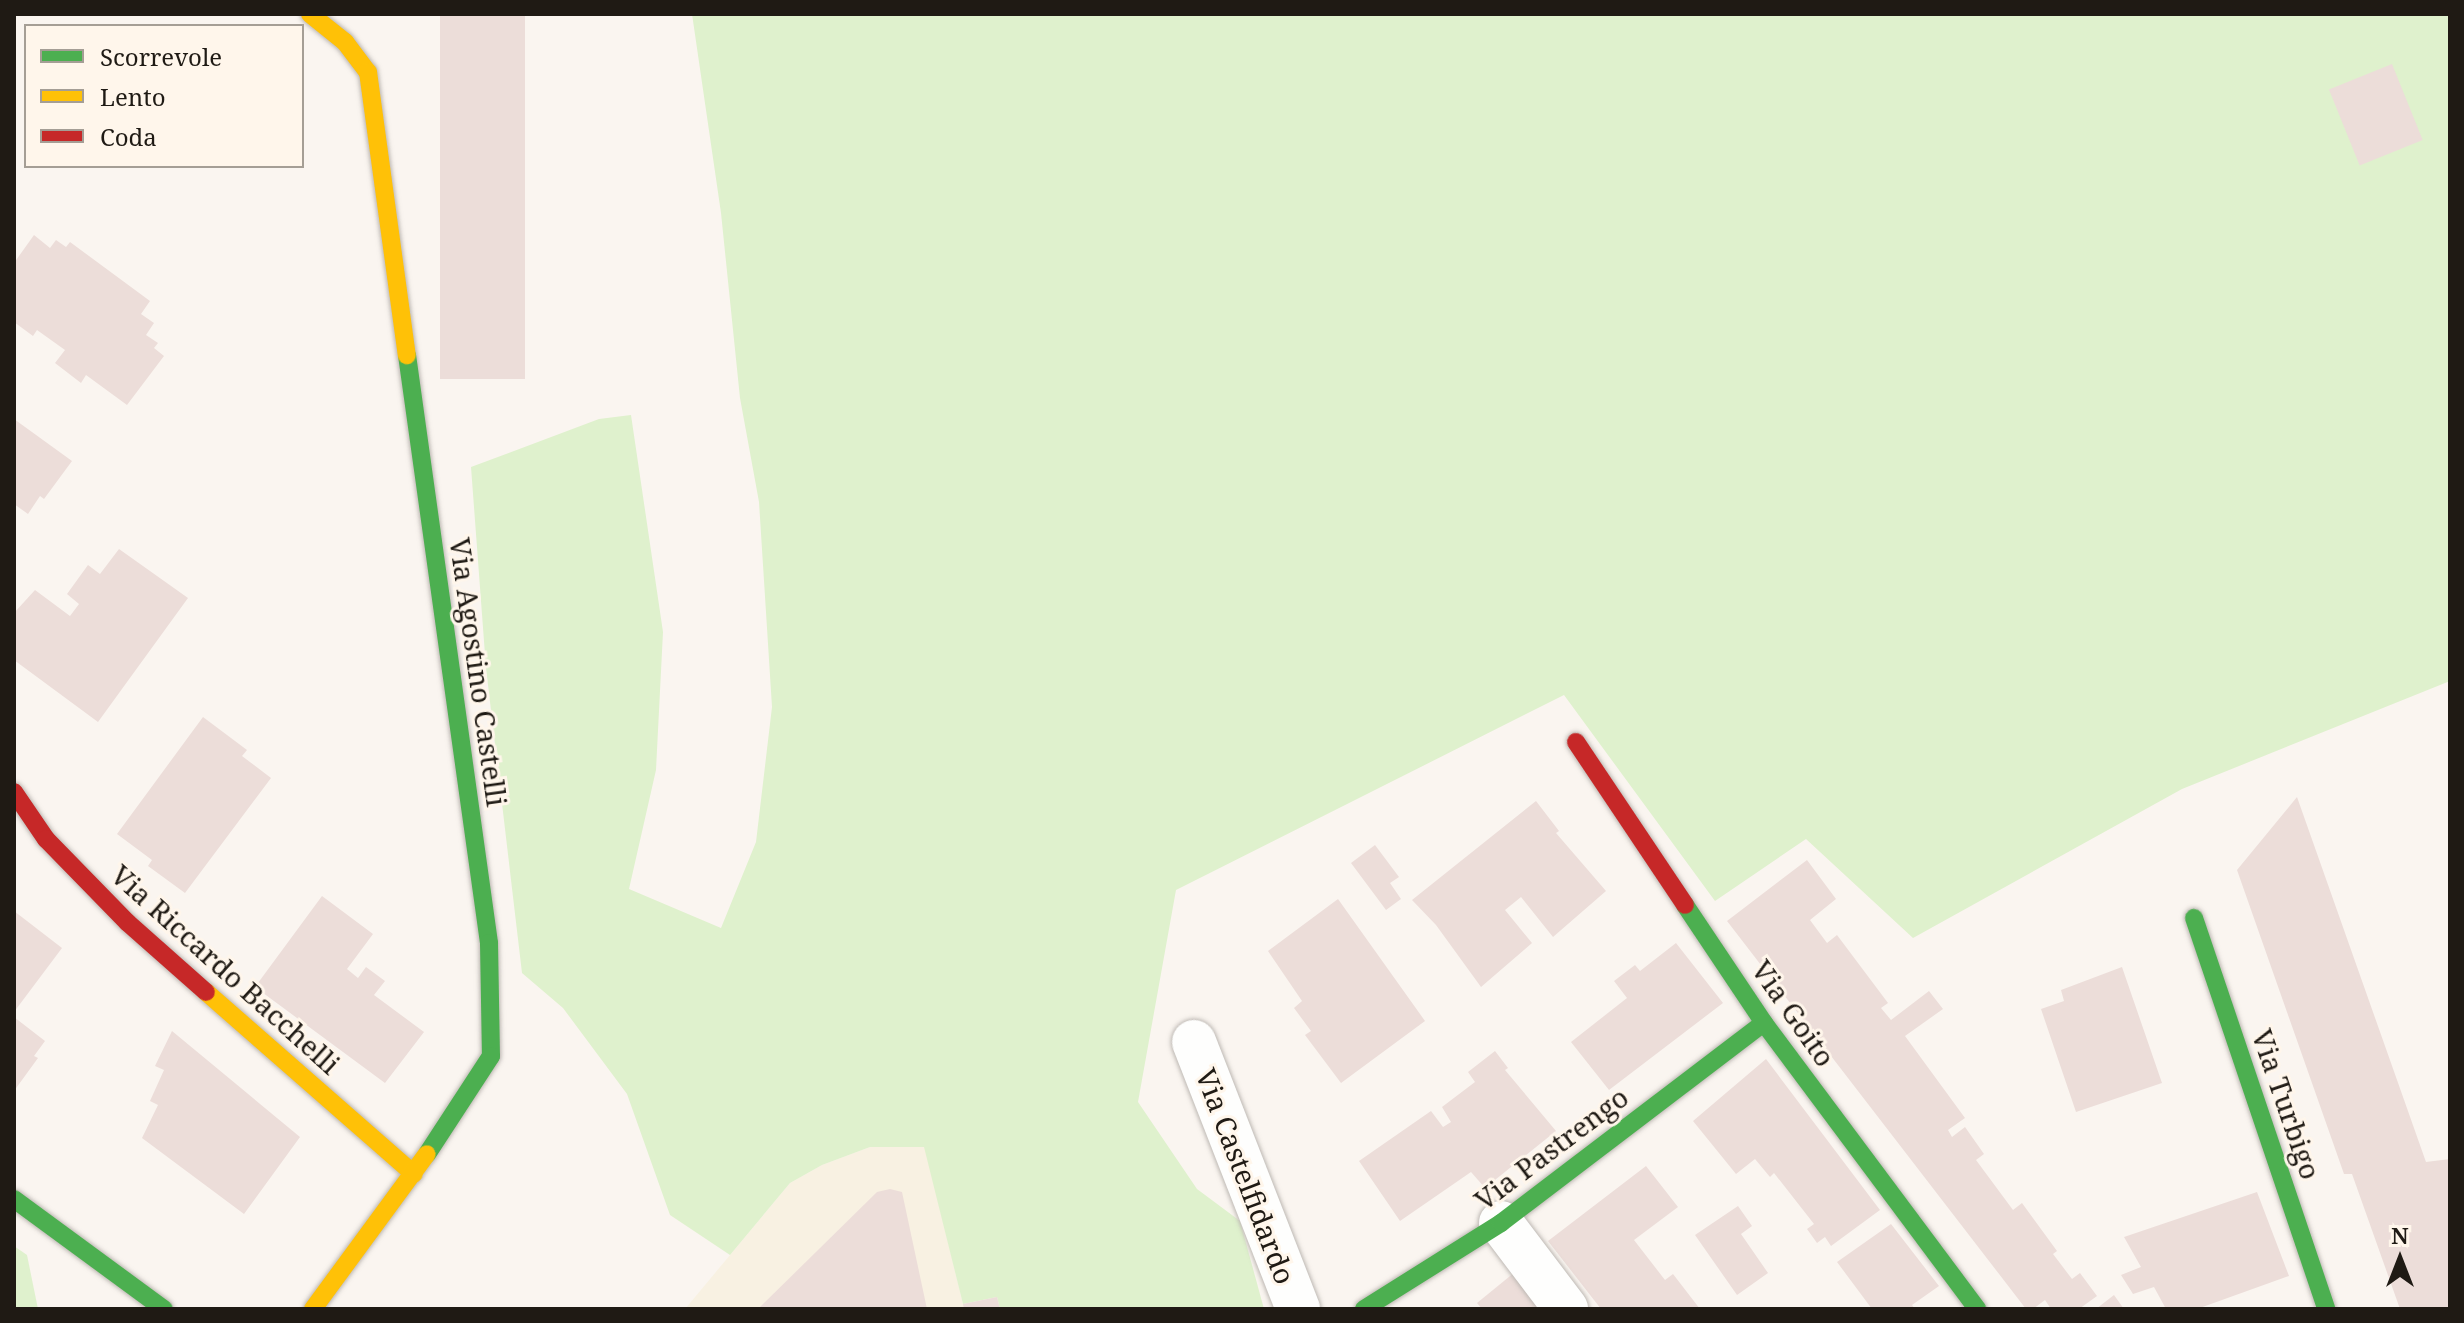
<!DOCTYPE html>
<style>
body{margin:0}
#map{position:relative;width:2464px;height:1323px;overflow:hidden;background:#faf5f0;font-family:"Noto Serif",serif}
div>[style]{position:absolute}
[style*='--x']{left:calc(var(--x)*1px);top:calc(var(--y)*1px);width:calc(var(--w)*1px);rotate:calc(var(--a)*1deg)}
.education>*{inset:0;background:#f8f1e2}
.green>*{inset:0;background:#dff1cd}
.building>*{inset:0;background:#ecddd9;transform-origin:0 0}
.roads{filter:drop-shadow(0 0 2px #beb9b4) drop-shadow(0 0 2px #beb9b4)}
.street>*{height:44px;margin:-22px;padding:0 22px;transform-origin:22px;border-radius:22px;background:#fefefd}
.fast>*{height:18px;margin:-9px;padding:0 9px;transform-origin:9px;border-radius:9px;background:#4caf50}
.slow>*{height:18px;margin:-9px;padding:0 9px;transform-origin:9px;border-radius:9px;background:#ffc107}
.jam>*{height:18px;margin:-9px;padding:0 9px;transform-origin:9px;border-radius:9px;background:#c62828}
span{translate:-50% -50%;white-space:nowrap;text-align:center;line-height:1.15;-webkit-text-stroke:6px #fff6eb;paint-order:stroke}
.street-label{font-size:28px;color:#1f1a14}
.frame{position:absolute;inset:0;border:16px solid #1f1a14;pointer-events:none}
.legend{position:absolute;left:24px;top:24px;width:280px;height:144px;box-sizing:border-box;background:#fff6eb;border:2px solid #a59e95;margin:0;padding:10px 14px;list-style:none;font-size:24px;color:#1f1a14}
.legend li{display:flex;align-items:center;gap:16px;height:40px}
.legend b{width:40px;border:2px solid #a59e95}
.north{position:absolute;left:2360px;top:1219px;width:80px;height:80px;-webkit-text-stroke:6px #fff6eb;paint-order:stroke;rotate:0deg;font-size:22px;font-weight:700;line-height:32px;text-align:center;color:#1f1a14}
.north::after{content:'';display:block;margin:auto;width:28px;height:36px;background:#1f1a14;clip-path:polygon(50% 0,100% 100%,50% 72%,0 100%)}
</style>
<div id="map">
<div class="education">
<div style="clip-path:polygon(913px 1144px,925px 1147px,963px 1304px,997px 1297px,1000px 1309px,685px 1309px,790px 1183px,822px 1165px,870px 1147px)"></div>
</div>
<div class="green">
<div style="clip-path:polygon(692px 14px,2450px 14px,2450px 681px,2182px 789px,1913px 938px,1806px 839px,1715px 901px,1564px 695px,1176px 890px,1138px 1102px,1197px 1189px,1240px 1221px,1264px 1309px,1000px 1309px,997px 1297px,963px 1304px,924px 1147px,870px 1147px,822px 1165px,790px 1183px,730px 1255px,670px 1215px,627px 1094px,563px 1008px,522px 973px,486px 668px,471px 467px,599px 419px,631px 415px,663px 632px,656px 770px,629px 889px,721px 928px,756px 842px,772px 707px,759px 502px,740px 398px,721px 213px)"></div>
<div style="clip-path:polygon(14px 1246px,27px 1255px,38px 1309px,14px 1309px)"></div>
</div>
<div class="building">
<div style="left:440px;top:14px;width:85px;height:365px"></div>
<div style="left:2392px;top:64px;width:82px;height:68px;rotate:68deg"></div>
<div style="clip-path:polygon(34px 235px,50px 248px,56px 240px,66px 247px,70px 242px,150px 301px,141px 314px,154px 323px,146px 335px,158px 343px,154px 348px,164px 356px,127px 405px,86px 375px,81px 383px,55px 363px,65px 350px,37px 330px,33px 336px,14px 322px,14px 263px)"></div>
<div style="clip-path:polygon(14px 419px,72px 461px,44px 499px,40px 496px,28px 514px,14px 504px)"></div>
<div style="clip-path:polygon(119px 549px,188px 598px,98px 722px,14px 660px,14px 613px,35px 590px,70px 616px,79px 604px,67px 594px,88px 565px,100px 574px)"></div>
<div style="clip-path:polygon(203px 717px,247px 750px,242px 756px,271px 778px,185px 893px,148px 866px,152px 860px,117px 834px)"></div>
<div style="clip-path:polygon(2297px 797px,2426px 1162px,2450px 1159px,2450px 1309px,2400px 1309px,2352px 1174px,2344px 1174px,2237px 870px)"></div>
<div style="clip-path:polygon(1536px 801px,1559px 831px,1556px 833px,1606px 891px,1553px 937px,1521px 897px,1505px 910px,1532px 943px,1481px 987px,1436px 925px,1412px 900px)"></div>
<div style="clip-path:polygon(1375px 845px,1399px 877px,1390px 883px,1401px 899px,1386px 910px,1351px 863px)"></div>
<div style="clip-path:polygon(1807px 860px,1836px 899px,1810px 920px,1827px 943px,1837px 935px,1888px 1003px,1881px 1008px,1891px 1020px,1929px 991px,1943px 1009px,1905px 1036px,1965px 1118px,1948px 1130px,1952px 1137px,1965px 1127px,1984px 1154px,1976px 1160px,2013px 1210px,2022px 1203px,2057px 1251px,2053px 1254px,2072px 1279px,2080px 1273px,2097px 1296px,2079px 1309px,2051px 1309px,2045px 1300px,2033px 1309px,2026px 1309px,1727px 921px)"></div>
<div style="clip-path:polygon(322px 896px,373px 934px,347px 969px,358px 978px,366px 967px,385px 981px,374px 995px,424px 1032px,385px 1083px,255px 987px)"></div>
<div style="clip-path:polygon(1338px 899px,1425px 1021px,1341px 1083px,1305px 1035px,1311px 1031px,1294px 1008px,1302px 1001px,1268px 951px)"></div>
<div style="clip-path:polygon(14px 911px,62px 948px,14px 1012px)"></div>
<div style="clip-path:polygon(1676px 943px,1723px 1003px,1609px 1090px,1571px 1042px,1627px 998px,1614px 981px,1635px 965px,1640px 971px)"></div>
<div style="clip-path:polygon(2122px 967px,2162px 1083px,2076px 1112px,2041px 1009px,2064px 1001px,2061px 990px)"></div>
<div style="clip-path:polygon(14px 1017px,45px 1041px,34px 1056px,38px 1058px,14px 1091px)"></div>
<div style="clip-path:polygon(172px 1031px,300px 1137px,244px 1214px,142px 1138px,158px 1105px,150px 1101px,164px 1070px,155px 1066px)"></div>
<div style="clip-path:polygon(1495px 1051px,1508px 1068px,1505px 1070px,1556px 1131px,1485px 1188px,1471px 1172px,1400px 1221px,1359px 1161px,1431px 1111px,1443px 1127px,1451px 1122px,1442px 1107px,1475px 1082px,1468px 1072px)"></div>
<div style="clip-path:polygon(1766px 1059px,1880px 1210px,1831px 1246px,1825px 1237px,1817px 1243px,1807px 1229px,1814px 1224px,1774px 1173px,1770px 1177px,1755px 1159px,1736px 1174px,1693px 1121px)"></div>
<div style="clip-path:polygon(1646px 1166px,1678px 1207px,1634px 1240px,1665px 1280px,1673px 1274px,1700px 1309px,1601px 1309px,1548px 1241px)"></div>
<div style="clip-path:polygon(890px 1189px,902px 1192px,927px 1309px,758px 1309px,877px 1192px)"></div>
<div style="clip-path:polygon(2257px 1192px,2289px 1276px,2197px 1309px,2166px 1309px,2154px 1287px,2133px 1294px,2121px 1275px,2141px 1267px,2124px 1237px)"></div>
<div style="clip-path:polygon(1738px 1206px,1752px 1226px,1741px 1234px,1768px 1273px,1737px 1295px,1695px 1235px)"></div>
<div style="clip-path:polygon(1891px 1224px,1939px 1286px,1912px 1305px,1915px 1309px,1872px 1309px,1837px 1262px)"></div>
<div style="clip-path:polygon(1515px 1272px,1543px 1309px,1482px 1309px,1477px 1303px)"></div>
<div style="clip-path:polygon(2114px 1295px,2124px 1309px,2096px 1309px)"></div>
<div style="clip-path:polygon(997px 1297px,1000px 1309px,964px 1309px,963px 1304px)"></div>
</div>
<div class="roads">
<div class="street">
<div style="--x:1194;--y:1042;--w:287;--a:68.7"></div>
<div style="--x:1501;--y:1223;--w:108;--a:52.9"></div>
</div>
<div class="fast">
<div style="--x:407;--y:355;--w:594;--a:82.06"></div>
<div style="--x:489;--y:943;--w:113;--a:89"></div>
<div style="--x:491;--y:1056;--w:117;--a:123.1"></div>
<div style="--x:1685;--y:905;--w:142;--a:56.2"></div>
<div style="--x:1764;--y:1023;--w:357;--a:53.3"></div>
<div style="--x:2194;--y:918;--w:413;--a:71.3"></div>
<div style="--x:14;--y:1199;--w:186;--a:36.3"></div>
<div style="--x:1364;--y:1309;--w:162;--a:-32.1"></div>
<div style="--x:1501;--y:1223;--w:330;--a:-37.3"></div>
</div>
<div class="slow">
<div style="--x:310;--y:14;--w:45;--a:38.7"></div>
<div style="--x:345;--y:42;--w:38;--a:53"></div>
<div style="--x:368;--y:72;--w:286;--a:82.2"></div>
<div style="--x:206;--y:992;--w:276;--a:41.2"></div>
<div style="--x:313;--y:1309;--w:192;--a:-53.7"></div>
</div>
<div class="jam">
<div style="--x:1576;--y:742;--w:196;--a:56.2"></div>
<div style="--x:14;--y:792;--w:57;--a:55.8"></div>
<div style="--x:46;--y:839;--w:117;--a:45.7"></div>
<div style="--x:128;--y:923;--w:104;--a:41.5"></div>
</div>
</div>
<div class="street-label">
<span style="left:479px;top:672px;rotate:82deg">Via Agostino Castelli</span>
<span style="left:226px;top:969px;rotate:42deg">Via Riccardo Bacchelli</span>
<span style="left:1794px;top:1013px;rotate:55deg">Via Goito</span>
<span style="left:2287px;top:1104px;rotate:71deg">Via Turbigo</span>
<span style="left:1551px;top:1148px;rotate:-37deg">Via Pastrengo</span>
<span style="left:1246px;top:1176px;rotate:69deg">Via Castelfidardo</span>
</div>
<div class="frame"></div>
<ul class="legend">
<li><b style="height:10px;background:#4caf50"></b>Scorrevole</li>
<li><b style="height:10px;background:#ffc107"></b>Lento</li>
<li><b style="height:10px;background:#c62828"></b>Coda</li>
</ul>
<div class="north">N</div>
</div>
